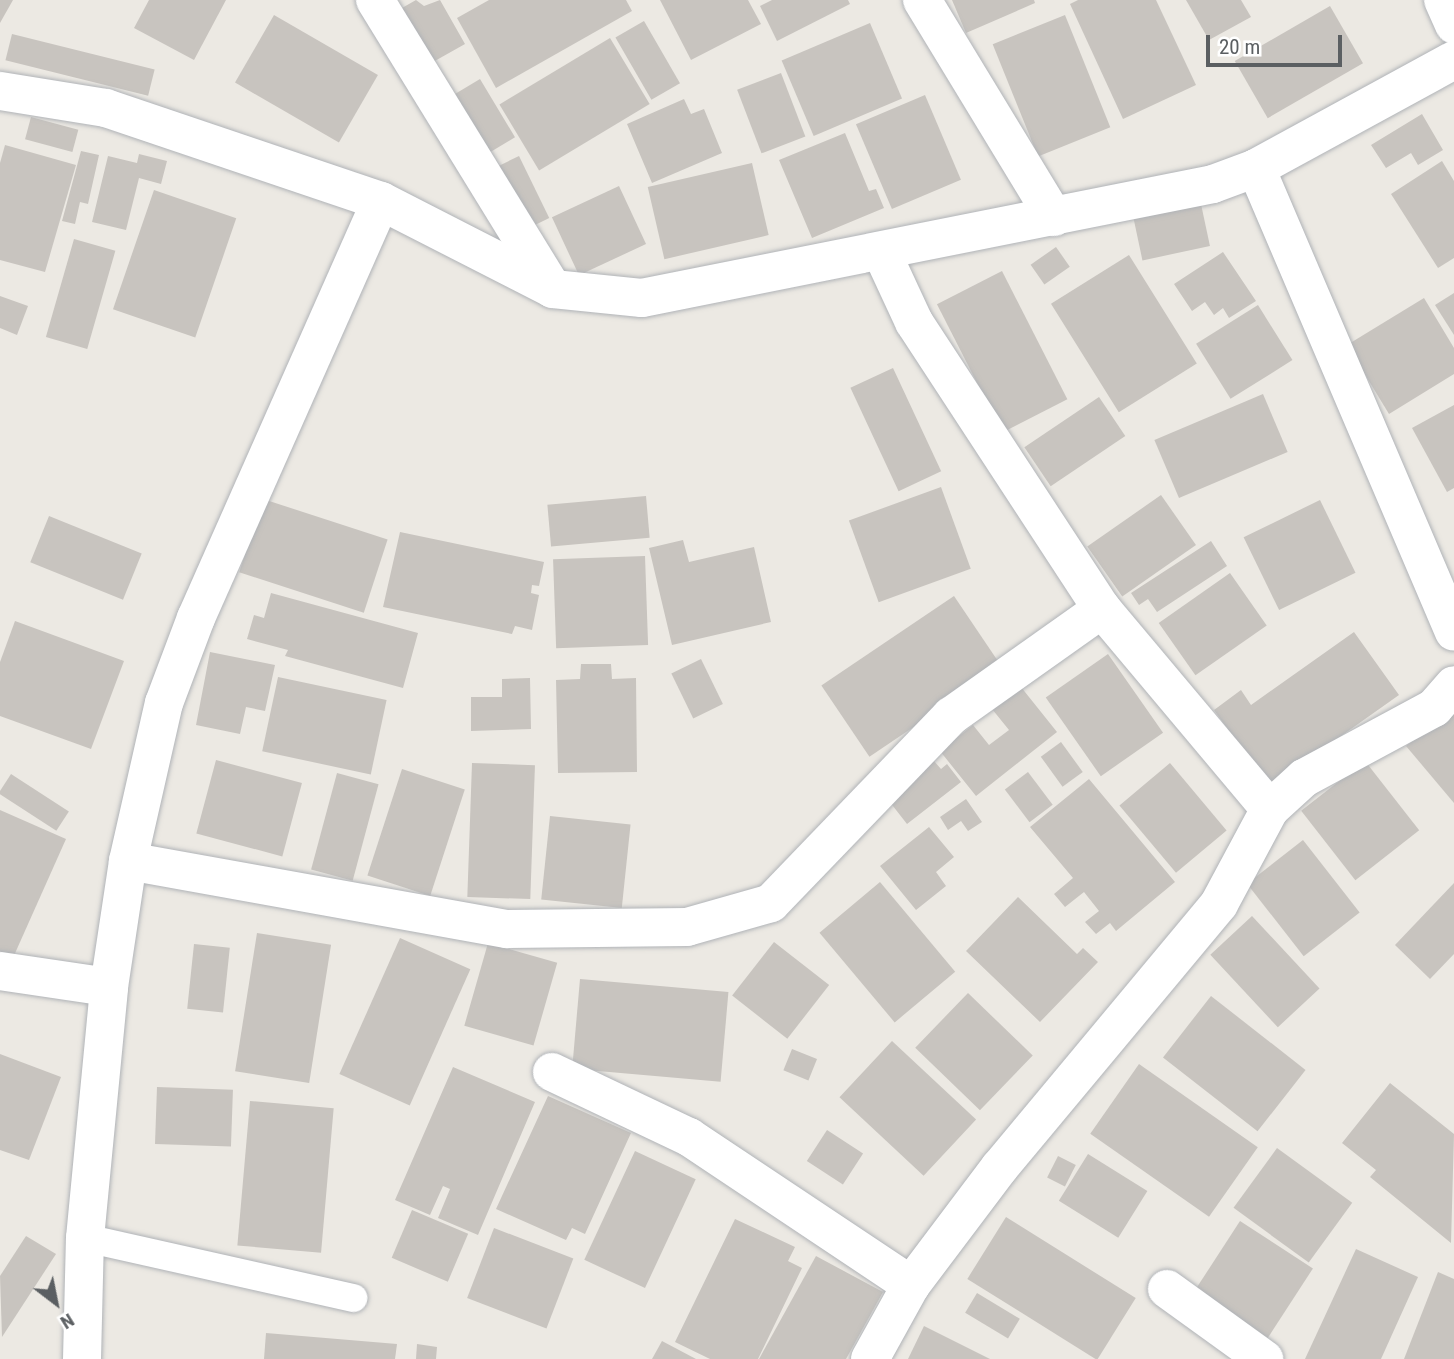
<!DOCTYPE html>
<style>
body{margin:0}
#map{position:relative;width:1454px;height:1359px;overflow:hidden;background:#ece9e3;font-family:"Roboto Condensed",sans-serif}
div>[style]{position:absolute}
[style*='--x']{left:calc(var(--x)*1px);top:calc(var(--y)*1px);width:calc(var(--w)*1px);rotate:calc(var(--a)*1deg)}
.building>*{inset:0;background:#c8c4bf;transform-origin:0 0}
.roads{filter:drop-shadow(0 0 2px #b0b3b7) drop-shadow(0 0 2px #b0b3b7)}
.lane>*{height:28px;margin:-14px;padding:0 14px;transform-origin:14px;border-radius:14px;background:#fff}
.street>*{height:38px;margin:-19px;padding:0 19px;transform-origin:19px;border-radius:19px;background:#fff}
span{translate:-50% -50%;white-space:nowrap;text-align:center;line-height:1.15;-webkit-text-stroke:5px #fff;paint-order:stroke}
.north{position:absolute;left:21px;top:1268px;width:70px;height:70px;-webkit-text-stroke:5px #fff;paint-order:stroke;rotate:148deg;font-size:19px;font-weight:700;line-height:28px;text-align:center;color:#5b5f62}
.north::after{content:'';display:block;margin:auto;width:24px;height:32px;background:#5b5f62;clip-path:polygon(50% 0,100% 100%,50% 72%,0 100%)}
.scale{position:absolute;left:1206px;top:35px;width:136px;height:32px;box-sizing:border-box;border:4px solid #5b5f62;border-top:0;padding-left:9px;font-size:21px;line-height:24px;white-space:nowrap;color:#5b5f62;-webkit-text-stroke:5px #fff;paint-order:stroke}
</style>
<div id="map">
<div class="building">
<div style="clip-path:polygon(0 0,13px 0,0 23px)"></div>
<div style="clip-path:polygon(149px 0,226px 0,194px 60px,134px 28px)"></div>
<div style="clip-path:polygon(416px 0,424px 6px,440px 0,465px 44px,433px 62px,402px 8px)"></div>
<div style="clip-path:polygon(489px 0,626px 0,632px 11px,496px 88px,457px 18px)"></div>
<div style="clip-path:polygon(660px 0,748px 0,761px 24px,691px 60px)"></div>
<div style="clip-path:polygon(772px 0,848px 0,850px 4px,777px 41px,760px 6px)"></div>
<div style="clip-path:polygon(952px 0,1034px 0,1035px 3px,966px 33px)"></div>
<div style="clip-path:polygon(1078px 0,1156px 0,1196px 85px,1123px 119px,1070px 4px)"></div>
<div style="clip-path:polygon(1186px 0,1241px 0,1251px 17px,1209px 40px)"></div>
<div style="left:1330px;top:6px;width:66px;height:110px;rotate:60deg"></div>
<div style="left:274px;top:15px;width:120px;height:78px;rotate:30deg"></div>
<div style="left:1065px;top:15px;width:121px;height:78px;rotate:68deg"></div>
<div style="left:644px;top:21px;width:72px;height:33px;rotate:60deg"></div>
<div style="left:870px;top:23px;width:82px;height:96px;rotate:67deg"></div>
<div style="left:12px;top:34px;width:147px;height:27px;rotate:14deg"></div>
<div style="left:610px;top:38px;width:77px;height:129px;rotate:59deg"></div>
<div style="left:781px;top:73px;width:68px;height:47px;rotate:69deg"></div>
<div style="left:480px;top:79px;width:68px;height:34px;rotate:59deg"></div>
<div style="left:925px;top:95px;width:92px;height:75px;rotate:67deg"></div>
<div style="clip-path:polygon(684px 99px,691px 114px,704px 109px,722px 153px,652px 183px,627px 124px)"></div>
<div style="clip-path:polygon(1422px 114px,1443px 150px,1418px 165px,1411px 153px,1386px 168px,1371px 145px)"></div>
<div style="left:31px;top:117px;width:49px;height:23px;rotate:15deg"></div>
<div style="clip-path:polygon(845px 133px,869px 191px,876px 189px,884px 208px,812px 238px,779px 160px)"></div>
<div style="clip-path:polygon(5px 145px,76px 165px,45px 272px,0 260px,0 163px)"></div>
<div style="clip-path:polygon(81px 151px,99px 155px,88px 204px,80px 202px,75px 224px,62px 221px)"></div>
<div style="clip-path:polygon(139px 154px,167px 161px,161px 184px,139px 178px,126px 230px,92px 222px,108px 156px,137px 163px)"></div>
<div style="left:519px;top:156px;width:69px;height:25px;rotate:64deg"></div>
<div style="clip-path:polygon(1442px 161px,1454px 181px,1454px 258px,1438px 268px,1391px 194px)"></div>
<div style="left:752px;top:163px;width:74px;height:107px;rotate:77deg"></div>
<div style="left:619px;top:186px;width:64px;height:74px;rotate:65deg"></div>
<div style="left:154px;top:190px;width:87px;height:126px;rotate:19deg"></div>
<div style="left:1201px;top:204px;width:43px;height:69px;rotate:78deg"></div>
<div style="left:74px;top:239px;width:43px;height:102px;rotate:16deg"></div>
<div style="left:1056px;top:247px;width:24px;height:31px;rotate:55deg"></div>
<div style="clip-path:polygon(1223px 252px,1256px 301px,1229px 318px,1223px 308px,1214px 315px,1205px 302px,1192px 311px,1174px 284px)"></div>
<div style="left:1129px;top:255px;width:128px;height:92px;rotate:58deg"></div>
<div style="left:1002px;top:271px;width:144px;height:73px;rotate:63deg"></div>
<div style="clip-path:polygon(1454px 293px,1454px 335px,1435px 305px)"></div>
<div style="clip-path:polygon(0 296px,28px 306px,17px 335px,0 328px)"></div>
<div style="clip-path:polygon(1424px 298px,1454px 348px,1454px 374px,1389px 414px,1347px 345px)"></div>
<div style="left:1258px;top:305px;width:65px;height:73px;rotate:58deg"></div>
<div style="left:893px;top:368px;width:114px;height:47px;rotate:65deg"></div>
<div style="left:1263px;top:394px;width:63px;height:118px;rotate:67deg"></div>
<div style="left:1099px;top:397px;width:47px;height:90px;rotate:56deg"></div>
<div style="clip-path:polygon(1454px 405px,1454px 488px,1447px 492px,1412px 428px)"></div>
<div style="left:941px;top:487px;width:87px;height:98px;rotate:70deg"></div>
<div style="left:1161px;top:495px;width:61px;height:90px;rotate:55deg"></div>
<div style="left:646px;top:496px;width:42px;height:99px;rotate:85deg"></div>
<div style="left:263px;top:499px;width:131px;height:77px;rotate:18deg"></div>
<div style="left:1320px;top:500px;width:81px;height:85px;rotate:64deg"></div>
<div style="left:49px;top:516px;width:100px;height:50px;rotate:22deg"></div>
<div style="clip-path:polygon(400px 532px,544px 562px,539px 586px,532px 585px,531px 593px,539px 595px,532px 630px,515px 626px,512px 634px,383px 607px)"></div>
<div style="clip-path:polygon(683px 540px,689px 562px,754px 547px,771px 622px,672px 645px,649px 548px)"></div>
<div style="clip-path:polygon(1211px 541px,1227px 566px,1157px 612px,1148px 599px,1139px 605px,1131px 593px)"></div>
<div style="left:645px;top:556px;width:89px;height:92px;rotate:88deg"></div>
<div style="left:1230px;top:573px;width:64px;height:87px;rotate:55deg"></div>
<div style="clip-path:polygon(271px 593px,418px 633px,403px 688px,285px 656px,288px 650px,247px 639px,254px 615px,264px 618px)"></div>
<div style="left:954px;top:596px;width:86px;height:160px;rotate:56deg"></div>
<div style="clip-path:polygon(15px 621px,124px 661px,91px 749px,0 716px,0 662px)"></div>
<div style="clip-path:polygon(1354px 632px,1399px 695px,1269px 787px,1214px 710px,1241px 690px,1251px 705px)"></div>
<div style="clip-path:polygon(210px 652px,275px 665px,265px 711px,246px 707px,240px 734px,196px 725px)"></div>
<div style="left:1108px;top:654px;width:96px;height:76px;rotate:55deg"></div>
<div style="left:701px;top:659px;width:50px;height:33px;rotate:64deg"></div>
<div style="clip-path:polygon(581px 664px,611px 664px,612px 679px,636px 678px,637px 772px,558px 773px,556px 680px,580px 679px)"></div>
<div style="left:278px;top:677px;width:111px;height:76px;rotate:12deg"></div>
<div style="clip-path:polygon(530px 678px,531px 729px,471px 731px,471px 697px,502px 697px,502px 679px)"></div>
<div style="clip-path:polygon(1021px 687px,1057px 732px,976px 796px,940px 751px,973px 725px,989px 745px,1009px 730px,992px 709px)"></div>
<div style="clip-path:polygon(1454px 706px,1454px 803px,1406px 746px)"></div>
<div style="left:1061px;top:742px;width:37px;height:25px;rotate:54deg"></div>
<div style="left:216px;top:760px;width:89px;height:76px;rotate:15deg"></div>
<div style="clip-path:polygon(934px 761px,941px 769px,947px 764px,961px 782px,907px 824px,882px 792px)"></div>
<div style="left:1365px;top:761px;width:88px;height:81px;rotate:52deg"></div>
<div style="left:472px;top:763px;width:63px;height:134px;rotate:2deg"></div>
<div style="left:1170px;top:763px;width:88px;height:66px;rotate:50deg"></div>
<div style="left:402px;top:769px;width:66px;height:112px;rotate:18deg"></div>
<div style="left:1028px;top:772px;width:41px;height:29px;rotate:53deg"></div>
<div style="left:337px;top:773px;width:43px;height:100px;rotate:15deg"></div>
<div style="left:11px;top:774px;width:69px;height:23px;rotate:33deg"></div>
<div style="clip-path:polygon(1089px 779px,1175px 882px,1116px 931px,1110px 923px,1096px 934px,1085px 922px,1099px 911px,1084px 892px,1065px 907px,1054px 894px,1073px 878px,1030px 827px)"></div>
<div style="clip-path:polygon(966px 799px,982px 822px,968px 831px,961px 821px,948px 830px,940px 817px)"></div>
<div style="clip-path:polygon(0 810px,66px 839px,12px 960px,0 954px)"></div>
<div style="left:550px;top:816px;width:81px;height:84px;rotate:6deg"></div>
<div style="clip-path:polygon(929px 827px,954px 857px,936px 872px,946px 886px,916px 910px,880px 866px)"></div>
<div style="left:1303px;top:840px;width:92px;height:71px;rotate:52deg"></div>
<div style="left:880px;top:882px;width:117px;height:79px;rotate:50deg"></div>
<div style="clip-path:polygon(1454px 883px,1454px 954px,1430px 979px,1395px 945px)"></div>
<div style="clip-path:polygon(1018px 897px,1077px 954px,1083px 948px,1098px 962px,1040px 1022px,966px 951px)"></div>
<div style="left:1252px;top:916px;width:99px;height:57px;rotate:47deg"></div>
<div style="left:257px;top:933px;width:75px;height:140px;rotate:9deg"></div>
<div style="left:400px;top:938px;width:77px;height:149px;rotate:24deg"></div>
<div style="left:774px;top:942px;width:70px;height:68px;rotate:38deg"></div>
<div style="left:488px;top:943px;width:72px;height:86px;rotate:16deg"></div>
<div style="left:194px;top:944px;width:36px;height:65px;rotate:6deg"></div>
<div style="left:580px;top:979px;width:149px;height:90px;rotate:5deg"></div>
<div style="left:968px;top:993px;width:90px;height:76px;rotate:44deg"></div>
<div style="left:1211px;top:996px;width:120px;height:78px;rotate:38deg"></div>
<div style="left:892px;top:1041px;width:115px;height:77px;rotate:43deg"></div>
<div style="left:792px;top:1049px;width:27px;height:23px;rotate:22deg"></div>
<div style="clip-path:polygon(0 1054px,61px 1077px,29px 1160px,0 1150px)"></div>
<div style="left:1139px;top:1064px;width:145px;height:85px;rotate:35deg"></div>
<div style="clip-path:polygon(453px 1067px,535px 1102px,478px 1235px,438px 1218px,450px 1189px,443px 1186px,430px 1215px,395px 1200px)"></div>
<div style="clip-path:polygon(1390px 1083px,1454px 1134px,1451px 1243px,1370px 1177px,1376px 1170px,1342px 1143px)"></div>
<div style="left:157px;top:1087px;width:76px;height:57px;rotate:2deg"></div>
<div style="clip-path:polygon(548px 1096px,631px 1133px,585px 1234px,572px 1228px,566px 1240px,496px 1209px)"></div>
<div style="left:250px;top:1101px;width:84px;height:145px;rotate:5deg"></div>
<div style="left:827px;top:1130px;width:43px;height:37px;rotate:33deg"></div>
<div style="left:1277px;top:1148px;width:93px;height:74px;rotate:36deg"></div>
<div style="left:635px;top:1151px;width:67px;height:120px;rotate:25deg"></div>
<div style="left:1088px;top:1154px;width:70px;height:55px;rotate:32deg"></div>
<div style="left:1058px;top:1156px;width:20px;height:24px;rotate:27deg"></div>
<div style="left:412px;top:1210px;width:61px;height:52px;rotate:23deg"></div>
<div style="left:1006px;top:1217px;width:153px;height:73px;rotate:32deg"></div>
<div style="clip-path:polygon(735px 1219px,795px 1247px,788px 1261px,802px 1268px,758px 1359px,710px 1359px,675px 1342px)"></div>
<div style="left:1240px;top:1221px;width:87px;height:83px;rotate:33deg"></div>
<div style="left:494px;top:1228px;width:85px;height:75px;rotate:21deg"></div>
<div style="clip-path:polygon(26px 1236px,56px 1254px,2px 1337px,0 1276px)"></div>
<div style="clip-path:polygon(1356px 1249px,1418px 1277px,1381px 1359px,1305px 1359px)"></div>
<div style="clip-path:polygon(816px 1256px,883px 1292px,846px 1359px,759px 1359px)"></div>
<div style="clip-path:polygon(1438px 1272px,1454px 1279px,1454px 1359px,1404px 1359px)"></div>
<div style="left:977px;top:1293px;width:50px;height:23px;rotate:31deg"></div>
<div style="clip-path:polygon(924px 1326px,990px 1359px,908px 1359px)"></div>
<div style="clip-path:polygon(266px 1333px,397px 1344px,395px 1359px,264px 1359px)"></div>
<div style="clip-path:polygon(662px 1341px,696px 1359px,652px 1359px)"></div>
<div style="clip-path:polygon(417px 1344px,437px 1347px,436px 1359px,416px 1359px)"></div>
</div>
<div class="roads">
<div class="lane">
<div style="--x:85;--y:1238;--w:275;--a:12.6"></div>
</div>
<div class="street">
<div style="--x:375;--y:0;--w:339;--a:58.4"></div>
<div style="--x:922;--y:0;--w:254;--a:58.7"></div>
<div style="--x:1443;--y:0;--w:27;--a:66"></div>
<div style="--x:0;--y:91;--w:107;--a:9.1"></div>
<div style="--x:106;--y:108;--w:290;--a:18.7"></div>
<div style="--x:381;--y:201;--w:193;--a:27.1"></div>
<div style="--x:553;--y:289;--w:89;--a:5.8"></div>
<div style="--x:642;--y:298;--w:582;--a:-11.29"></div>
<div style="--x:1213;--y:184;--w:46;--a:-20.4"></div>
<div style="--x:1256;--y:168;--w:226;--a:-28.6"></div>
<div style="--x:1256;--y:168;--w:504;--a:66.89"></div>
<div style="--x:882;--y:253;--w:76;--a:65.1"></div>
<div style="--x:914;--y:322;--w:343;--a:56.8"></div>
<div style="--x:1102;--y:609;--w:261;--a:50"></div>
<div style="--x:128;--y:861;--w:385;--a:10.2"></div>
<div style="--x:507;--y:929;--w:180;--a:-0.6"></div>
<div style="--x:687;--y:927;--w:87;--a:-15.9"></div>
<div style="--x:771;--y:903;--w:260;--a:-46.1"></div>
<div style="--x:951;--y:716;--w:185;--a:-35.3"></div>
<div style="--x:0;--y:971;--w:110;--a:8.4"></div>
<div style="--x:552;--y:1072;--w:152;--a:25.4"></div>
<div style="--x:689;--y:1137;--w:267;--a:33.7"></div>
<div style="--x:1167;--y:1289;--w:120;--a:35.8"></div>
<div style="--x:82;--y:1359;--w:121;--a:-88.6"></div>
<div style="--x:85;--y:1238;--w:252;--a:-84.5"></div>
<div style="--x:109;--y:987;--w:127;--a:-81.4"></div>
<div style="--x:128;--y:861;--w:162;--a:-77.2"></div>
<div style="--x:164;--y:703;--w:91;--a:-69.4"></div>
<div style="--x:196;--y:618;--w:456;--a:-66.1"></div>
<div style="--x:870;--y:1359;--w:85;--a:-61"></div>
<div style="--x:911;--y:1285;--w:148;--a:-53"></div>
<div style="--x:1000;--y:1167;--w:342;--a:-50.2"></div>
<div style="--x:1219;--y:904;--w:108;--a:-61.8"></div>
<div style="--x:1270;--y:809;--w:46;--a:-42.4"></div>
<div style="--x:1304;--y:778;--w:148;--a:-28.3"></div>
<div style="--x:1434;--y:708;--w:30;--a:-49"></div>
</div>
</div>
<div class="north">N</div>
<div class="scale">20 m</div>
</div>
